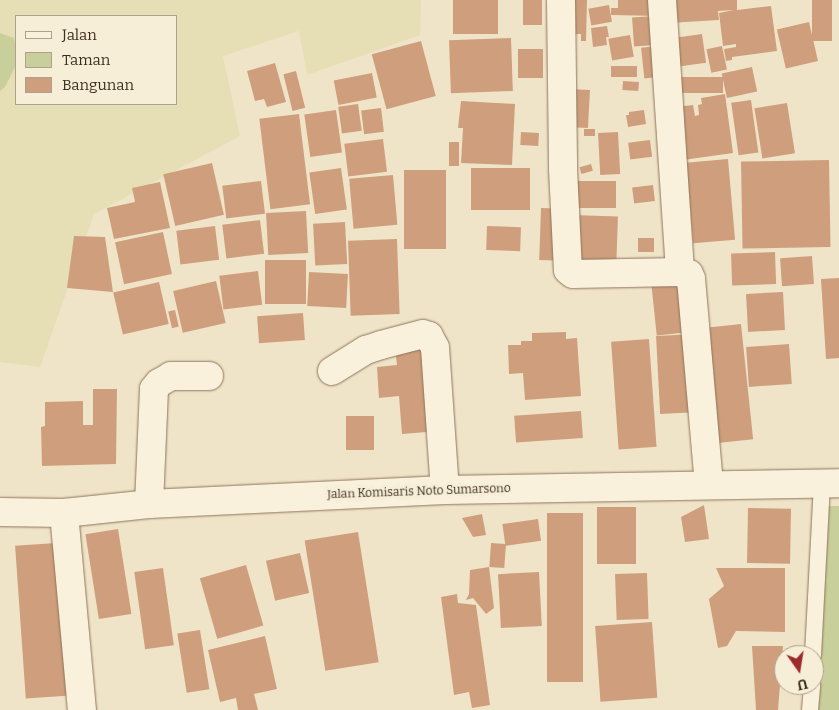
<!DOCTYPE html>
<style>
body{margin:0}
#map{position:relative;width:839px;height:710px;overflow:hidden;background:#f0e4c8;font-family:Bitter,serif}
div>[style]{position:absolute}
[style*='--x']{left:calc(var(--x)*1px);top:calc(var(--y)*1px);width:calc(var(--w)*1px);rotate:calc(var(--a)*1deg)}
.farmland>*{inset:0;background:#e6deb5}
.green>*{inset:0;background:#c9cf9b}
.building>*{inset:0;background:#cf9f7d;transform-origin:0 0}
.roads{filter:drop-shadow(0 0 1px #8d765c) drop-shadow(0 0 1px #8d765c)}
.lane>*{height:16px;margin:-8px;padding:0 8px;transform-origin:8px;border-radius:8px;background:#faf1dc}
.street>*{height:28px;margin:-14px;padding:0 14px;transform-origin:14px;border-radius:14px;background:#faf1dc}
.secondary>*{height:28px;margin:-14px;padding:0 14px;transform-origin:14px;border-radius:14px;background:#faf1dc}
span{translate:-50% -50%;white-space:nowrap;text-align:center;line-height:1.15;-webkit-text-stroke:5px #f7eed8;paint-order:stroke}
.street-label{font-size:12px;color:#3d2e20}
.legend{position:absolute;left:15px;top:15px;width:162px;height:90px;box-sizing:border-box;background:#f7eed8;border:1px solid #ada18e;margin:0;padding:6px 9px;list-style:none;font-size:15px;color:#3d2e20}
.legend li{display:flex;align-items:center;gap:10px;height:25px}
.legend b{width:25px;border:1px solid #ada18e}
.north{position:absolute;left:774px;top:645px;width:50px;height:50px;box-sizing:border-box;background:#f7eed8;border:1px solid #ada18e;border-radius:50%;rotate:167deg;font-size:14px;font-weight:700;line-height:20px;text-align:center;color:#3d2e20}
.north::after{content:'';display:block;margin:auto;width:18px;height:22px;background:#9e2a2b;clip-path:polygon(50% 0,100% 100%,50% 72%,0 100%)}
</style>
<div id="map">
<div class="farmland">
<div style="clip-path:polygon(evenodd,0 0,421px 0,420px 35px,307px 75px,299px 31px,223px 56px,240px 136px,94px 214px,40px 367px,0 362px,0 0,16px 16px,176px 16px,176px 104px,16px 104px,16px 16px)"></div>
</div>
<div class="green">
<div style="clip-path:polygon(0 33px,14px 38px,16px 50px,16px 65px,5px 87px,0 91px)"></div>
<div style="clip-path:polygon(826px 506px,839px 506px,839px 710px,808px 710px,814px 685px,814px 655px)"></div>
</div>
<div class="building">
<div style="left:453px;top:0;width:45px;height:34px"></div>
<div style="left:523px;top:0;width:19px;height:25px"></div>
<div style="clip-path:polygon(564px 0,587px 0,586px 41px,581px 41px,581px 34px,564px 34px)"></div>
<div style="clip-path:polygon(618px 0,660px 0,660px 16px,611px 15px,611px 8px,618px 8px)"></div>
<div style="clip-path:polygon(666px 0,737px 0,737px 10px,771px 6px,777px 51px,732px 57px,732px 60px,726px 61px,724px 49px,736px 47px,736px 44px,723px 46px,719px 13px,734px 10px,718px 11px,719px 20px,668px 23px)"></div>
<div style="left:812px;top:0;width:20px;height:41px"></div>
<div style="left:609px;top:5px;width:17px;height:21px;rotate:80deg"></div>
<div style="left:654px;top:16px;width:29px;height:22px;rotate:86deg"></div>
<div style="left:809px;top:22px;width:40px;height:33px;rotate:77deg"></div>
<div style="clip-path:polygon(607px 26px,609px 37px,606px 37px,607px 45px,593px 47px,591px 28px)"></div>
<div style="left:702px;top:34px;width:29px;height:31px;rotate:82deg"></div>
<div style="left:630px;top:35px;width:22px;height:22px;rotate:80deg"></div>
<div style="left:511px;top:38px;width:53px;height:62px;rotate:88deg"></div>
<div style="left:421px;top:41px;width:57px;height:51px;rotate:75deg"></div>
<div style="left:657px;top:46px;width:31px;height:16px;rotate:84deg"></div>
<div style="left:722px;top:46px;width:24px;height:16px;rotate:78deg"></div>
<div style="left:518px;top:49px;width:25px;height:29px"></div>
<div style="clip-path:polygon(275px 63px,286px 102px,267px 107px,264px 99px,255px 101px,247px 71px)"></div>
<div style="left:637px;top:66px;width:11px;height:26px;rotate:90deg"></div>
<div style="left:752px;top:67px;width:25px;height:31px;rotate:78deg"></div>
<div style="left:296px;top:71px;width:38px;height:13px;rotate:76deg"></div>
<div style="left:372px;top:73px;width:25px;height:39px;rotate:79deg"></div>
<div style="left:723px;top:77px;width:16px;height:48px;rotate:90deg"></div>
<div style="left:623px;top:81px;width:16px;height:9px;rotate:4deg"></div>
<div style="left:569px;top:89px;width:21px;height:38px;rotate:3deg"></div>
<div style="clip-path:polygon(725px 94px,733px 153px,683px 160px,676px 107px,693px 105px,695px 116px,699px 115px,698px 105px,702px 104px,701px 98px)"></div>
<div style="left:751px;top:100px;width:53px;height:20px;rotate:82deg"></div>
<div style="clip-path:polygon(461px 101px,515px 104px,512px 165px,461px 163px,463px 128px,458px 128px)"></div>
<div style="left:787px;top:103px;width:51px;height:33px;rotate:81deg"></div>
<div style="left:358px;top:104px;width:27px;height:20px;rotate:82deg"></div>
<div style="left:381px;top:108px;width:24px;height:20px;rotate:83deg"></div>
<div style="left:336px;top:110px;width:43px;height:32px;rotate:82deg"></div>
<div style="clip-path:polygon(644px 110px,646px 124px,628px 127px,626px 115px,629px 115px,629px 112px)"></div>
<div style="left:299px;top:114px;width:91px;height:40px;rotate:83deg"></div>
<div style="left:595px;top:129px;width:7px;height:11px;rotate:90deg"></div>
<div style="left:521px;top:132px;width:18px;height:13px;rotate:3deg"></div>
<div style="left:618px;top:132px;width:42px;height:20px;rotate:87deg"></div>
<div style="left:383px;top:139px;width:33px;height:39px;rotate:83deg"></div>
<div style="left:650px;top:140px;width:17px;height:22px;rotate:83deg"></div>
<div style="left:449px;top:142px;width:10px;height:24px"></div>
<div style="left:728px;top:159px;width:81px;height:42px;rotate:85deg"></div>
<div style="left:829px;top:160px;width:87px;height:88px;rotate:89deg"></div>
<div style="left:212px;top:163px;width:53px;height:50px;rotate:77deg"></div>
<div style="left:591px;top:164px;width:7px;height:12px;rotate:74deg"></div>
<div style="left:341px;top:168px;width:42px;height:32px;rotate:82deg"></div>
<div style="left:471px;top:168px;width:59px;height:42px"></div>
<div style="left:404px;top:170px;width:42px;height:79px"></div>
<div style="left:393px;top:175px;width:50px;height:44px;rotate:85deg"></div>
<div style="left:261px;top:181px;width:33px;height:39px;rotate:83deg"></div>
<div style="left:616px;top:181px;width:27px;height:48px;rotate:90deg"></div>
<div style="clip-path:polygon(160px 182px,170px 228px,114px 239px,107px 208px,135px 202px,132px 188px)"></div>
<div style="left:653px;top:185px;width:16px;height:21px;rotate:83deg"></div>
<div style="left:541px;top:208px;width:23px;height:52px;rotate:2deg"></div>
<div style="left:306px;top:211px;width:42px;height:40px;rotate:87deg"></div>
<div style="left:572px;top:215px;width:46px;height:50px;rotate:2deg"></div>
<div style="left:260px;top:220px;width:34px;height:38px;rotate:83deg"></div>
<div style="left:345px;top:222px;width:42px;height:32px;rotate:87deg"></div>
<div style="left:215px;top:226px;width:34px;height:39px;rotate:83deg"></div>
<div style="left:487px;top:226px;width:34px;height:24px;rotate:2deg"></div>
<div style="left:163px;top:232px;width:43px;height:49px;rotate:78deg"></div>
<div style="clip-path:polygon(74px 236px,105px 237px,113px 292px,67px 288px)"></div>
<div style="left:654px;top:238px;width:14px;height:16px;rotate:90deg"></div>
<div style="left:397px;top:239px;width:75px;height:49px;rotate:88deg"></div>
<div style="left:775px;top:252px;width:32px;height:44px;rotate:88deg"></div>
<div style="left:812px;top:256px;width:28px;height:32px;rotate:86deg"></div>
<div style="left:306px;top:260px;width:44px;height:41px;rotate:90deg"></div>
<div style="left:258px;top:271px;width:34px;height:39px;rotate:83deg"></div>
<div style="left:309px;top:272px;width:39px;height:34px;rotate:3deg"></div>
<div style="clip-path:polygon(839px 278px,839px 358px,826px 359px,821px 279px)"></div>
<div style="left:687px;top:279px;width:53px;height:36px;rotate:84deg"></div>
<div style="left:216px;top:281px;width:43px;height:44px;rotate:77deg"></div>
<div style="left:159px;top:282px;width:43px;height:47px;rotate:77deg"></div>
<div style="left:783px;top:292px;width:38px;height:37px;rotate:87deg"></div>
<div style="left:175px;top:310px;width:17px;height:7px;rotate:77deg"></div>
<div style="left:303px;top:313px;width:27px;height:46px;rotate:86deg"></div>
<div style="left:741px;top:324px;width:116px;height:40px;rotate:84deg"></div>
<div style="clip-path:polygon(566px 332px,566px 339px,577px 338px,581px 396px,525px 400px,523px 373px,509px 374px,508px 345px,521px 345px,521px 341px,532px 341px,532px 333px)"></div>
<div style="left:695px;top:334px;width:78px;height:39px;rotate:87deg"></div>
<div style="left:649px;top:339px;width:108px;height:38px;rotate:86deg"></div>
<div style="clip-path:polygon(432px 344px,439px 431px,402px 434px,399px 396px,379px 398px,377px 367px,397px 365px,395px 347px)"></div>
<div style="left:789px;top:344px;width:40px;height:43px;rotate:86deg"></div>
<div style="clip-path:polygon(93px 389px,117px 389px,116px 464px,42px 466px,41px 427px,45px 426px,45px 402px,83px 401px,83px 425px,93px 425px)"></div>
<div style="left:581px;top:411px;width:27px;height:67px;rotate:86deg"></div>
<div style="left:346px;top:416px;width:28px;height:34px"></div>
<div style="clip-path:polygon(704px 505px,709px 539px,685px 542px,681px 517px)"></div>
<div style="left:597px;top:507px;width:39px;height:57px"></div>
<div style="left:748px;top:508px;width:43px;height:55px;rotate:1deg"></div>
<div style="left:547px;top:513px;width:36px;height:169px"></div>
<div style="clip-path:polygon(482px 514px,486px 535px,473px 537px,462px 518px)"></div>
<div style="left:538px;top:519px;width:22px;height:36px;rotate:82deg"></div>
<div style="left:118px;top:529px;width:86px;height:33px;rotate:81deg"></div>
<div style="left:358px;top:532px;width:132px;height:54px;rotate:81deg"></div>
<div style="left:56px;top:543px;width:153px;height:41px;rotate:86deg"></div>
<div style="left:491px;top:543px;width:15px;height:24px;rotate:4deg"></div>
<div style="left:300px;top:553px;width:41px;height:35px;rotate:77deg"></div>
<div style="left:246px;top:565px;width:63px;height:48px;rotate:74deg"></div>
<div style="clip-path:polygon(489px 567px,494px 608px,486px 614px,473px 598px,466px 600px,469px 594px,470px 570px)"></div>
<div style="left:163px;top:568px;width:78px;height:29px;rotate:82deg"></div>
<div style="clip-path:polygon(716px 568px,785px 568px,785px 632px,736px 631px,727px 646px,718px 648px,709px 599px,724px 586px)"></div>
<div style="left:539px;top:572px;width:54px;height:41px;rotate:87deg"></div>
<div style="left:647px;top:573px;width:46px;height:32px;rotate:88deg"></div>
<div style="clip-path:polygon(457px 594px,458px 603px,476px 605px,490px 705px,472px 708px,469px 692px,454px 695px,441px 597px)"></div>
<div style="left:652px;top:622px;width:76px;height:57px;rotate:86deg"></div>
<div style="left:200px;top:630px;width:60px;height:23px;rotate:81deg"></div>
<div style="clip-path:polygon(265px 636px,277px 689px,254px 694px,258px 710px,238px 710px,236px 698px,220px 702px,208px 650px)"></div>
<div style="clip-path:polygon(752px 646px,783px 646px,778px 710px,756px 710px)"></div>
</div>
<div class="roads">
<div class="lane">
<div style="--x:813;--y:655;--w:172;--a:-87"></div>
<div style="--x:810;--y:710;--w:25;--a:-85"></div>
</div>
<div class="street">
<div style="--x:561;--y:0;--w:169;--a:89.3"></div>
<div style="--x:563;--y:169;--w:101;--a:87.2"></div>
<div style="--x:568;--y:270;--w:6;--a:39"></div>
<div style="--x:573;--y:274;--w:107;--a:-1.1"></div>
<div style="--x:680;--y:272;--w:9;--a:13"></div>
<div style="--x:689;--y:274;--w:5;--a:68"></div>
<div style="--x:691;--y:279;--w:206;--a:85"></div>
<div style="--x:662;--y:0;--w:273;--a:86.2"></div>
<div style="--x:332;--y:371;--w:40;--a:-32"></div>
<div style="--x:366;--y:350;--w:16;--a:-18"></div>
<div style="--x:381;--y:345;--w:43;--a:-14.7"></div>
<div style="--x:423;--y:334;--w:6;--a:18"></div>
<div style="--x:429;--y:336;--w:13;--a:63"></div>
<div style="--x:435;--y:348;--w:142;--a:86"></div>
<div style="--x:149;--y:504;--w:115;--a:-87.5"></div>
<div style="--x:154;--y:389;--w:8;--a:-50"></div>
<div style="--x:159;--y:383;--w:14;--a:-30"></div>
<div style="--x:171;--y:376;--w:38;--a:0"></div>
<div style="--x:64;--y:513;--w:198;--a:84.8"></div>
</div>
<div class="secondary">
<div style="--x:0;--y:512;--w:64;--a:0.9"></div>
<div style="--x:64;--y:513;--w:85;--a:-6"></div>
<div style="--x:149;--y:504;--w:296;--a:-2.7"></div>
<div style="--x:445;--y:490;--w:394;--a:-1"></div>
</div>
</div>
<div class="street-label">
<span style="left:419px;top:492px;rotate:-2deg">Jalan Komisaris Noto Sumarsono</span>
</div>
<ul class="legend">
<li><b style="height:6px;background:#faf1dc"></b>Jalan</li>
<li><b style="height:14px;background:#c9cf9b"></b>Taman</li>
<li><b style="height:14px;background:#cf9f7d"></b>Bangunan</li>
</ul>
<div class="north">U</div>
</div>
